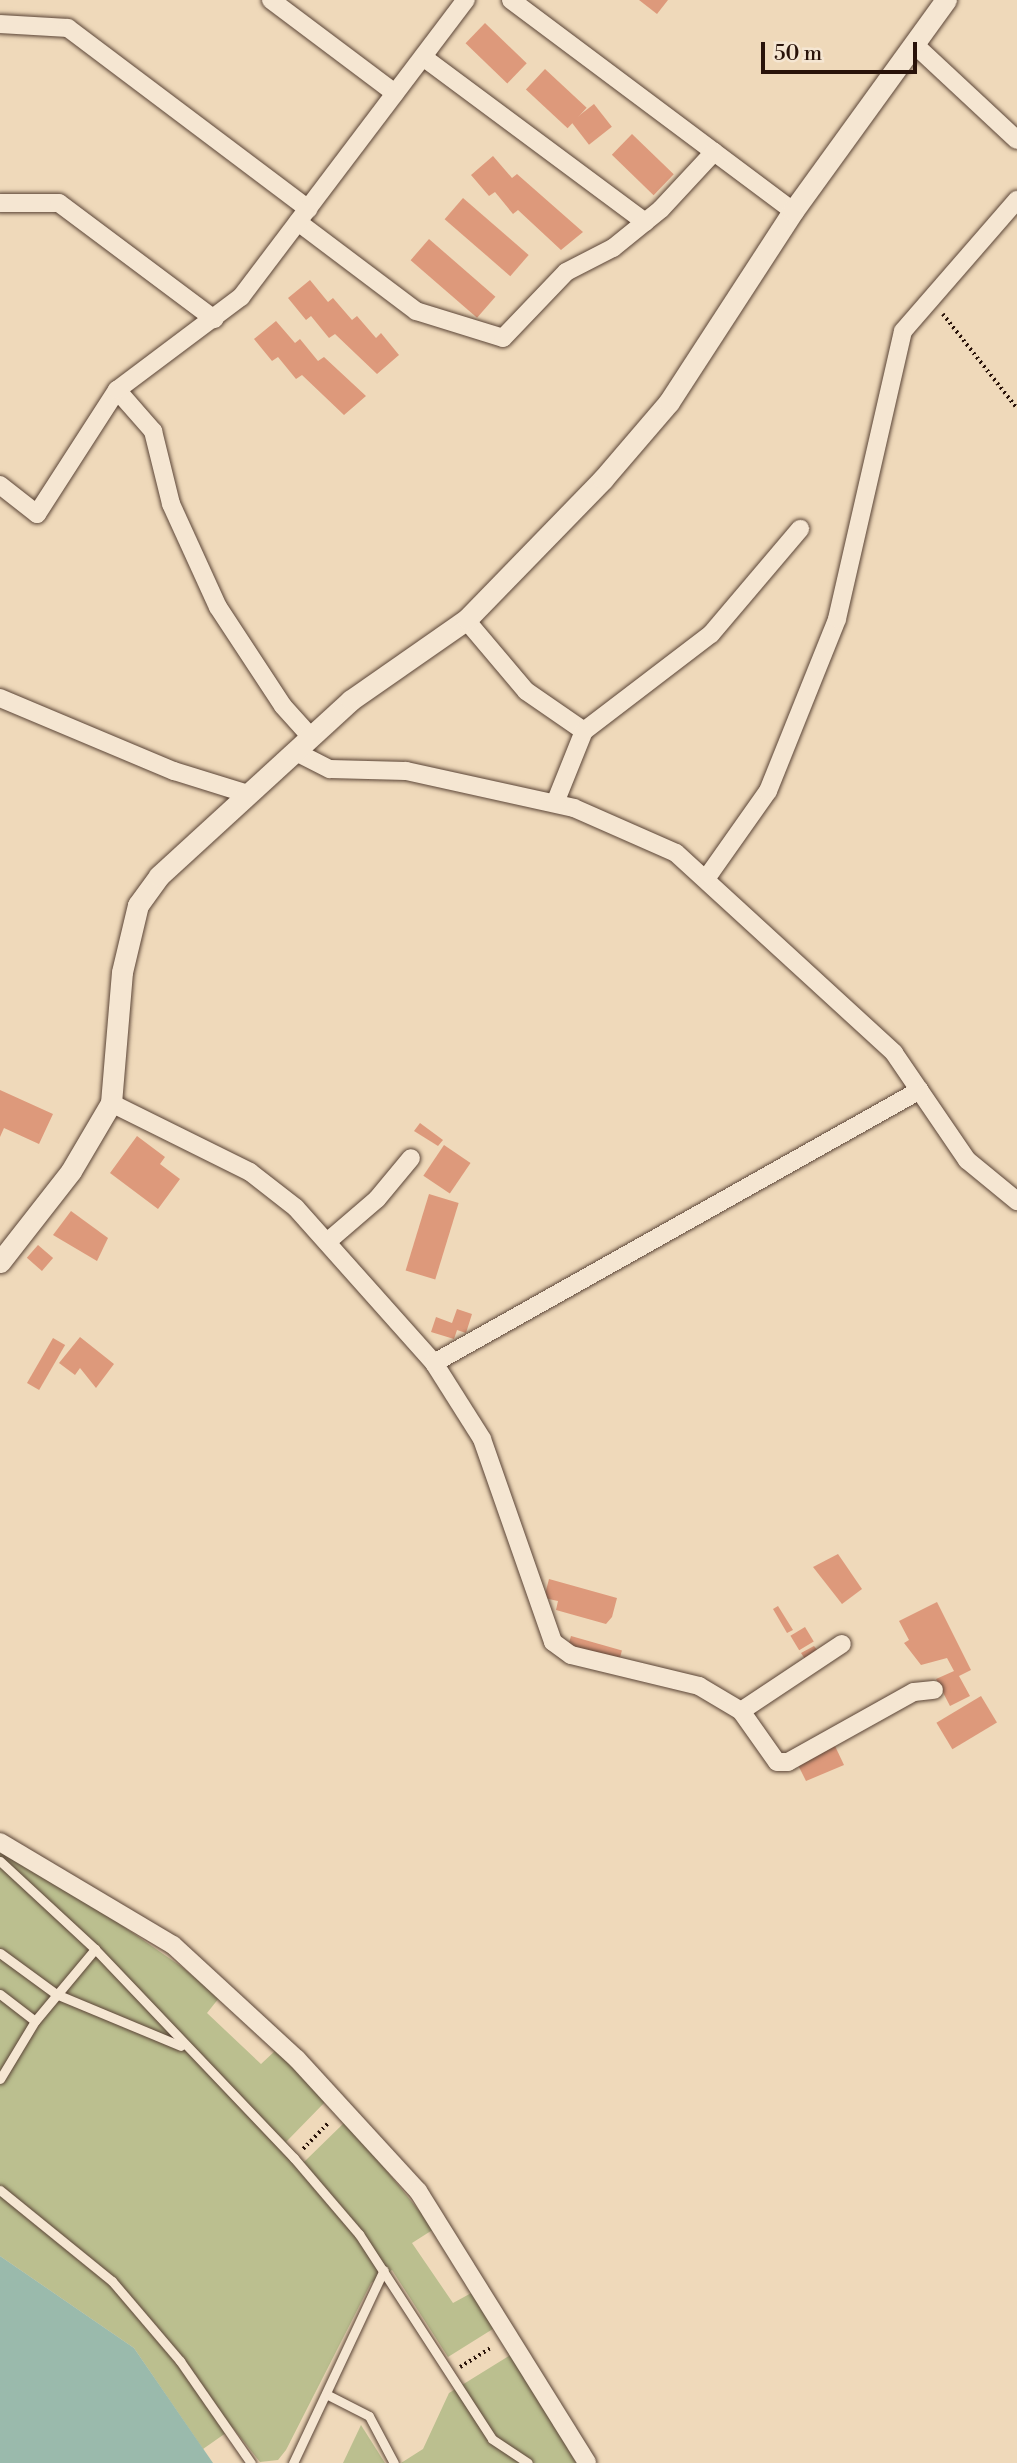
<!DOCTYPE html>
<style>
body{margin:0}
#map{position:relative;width:1017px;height:2463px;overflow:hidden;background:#efd9ba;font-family:"Libre Bodoni",serif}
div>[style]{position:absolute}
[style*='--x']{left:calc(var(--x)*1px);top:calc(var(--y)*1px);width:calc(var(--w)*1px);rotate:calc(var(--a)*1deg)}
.green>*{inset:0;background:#bbbf8f}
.water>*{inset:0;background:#9abaac}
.building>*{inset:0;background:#dd997b;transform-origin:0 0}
.path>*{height:3.5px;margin-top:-1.75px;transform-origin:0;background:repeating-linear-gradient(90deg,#29130a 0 2px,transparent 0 5.5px)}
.roads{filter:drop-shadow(0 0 2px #5a4436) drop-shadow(0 0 2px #5a4436)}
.service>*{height:9px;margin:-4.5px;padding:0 4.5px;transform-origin:4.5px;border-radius:4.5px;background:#f5e6d2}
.minor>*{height:18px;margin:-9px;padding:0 9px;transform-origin:9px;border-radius:9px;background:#f5e6d2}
.tertiary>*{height:21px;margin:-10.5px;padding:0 10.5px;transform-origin:10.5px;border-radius:10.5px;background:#f5e6d2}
span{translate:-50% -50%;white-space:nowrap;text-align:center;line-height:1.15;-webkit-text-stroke:6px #f5e6d2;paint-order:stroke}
.scale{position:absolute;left:761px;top:42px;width:156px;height:32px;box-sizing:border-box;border:4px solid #29130a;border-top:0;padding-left:9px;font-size:21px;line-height:24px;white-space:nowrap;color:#29130a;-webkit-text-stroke:5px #f5e6d2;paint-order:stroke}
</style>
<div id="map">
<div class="green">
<div style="clip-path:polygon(0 1853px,65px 1886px,182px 1967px,219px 1998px,207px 2013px,261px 2064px,276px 2050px,326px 2101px,286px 2142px,304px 2162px,346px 2121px,434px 2229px,412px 2243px,453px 2303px,475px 2291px,496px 2327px,448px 2357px,392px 2270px,371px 2283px,286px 2450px,278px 2460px,260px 2462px,233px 2428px,203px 2449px,134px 2348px,0 2256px)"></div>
<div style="clip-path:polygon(512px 2354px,576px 2463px,401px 2463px,423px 2449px,449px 2393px)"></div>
<div style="clip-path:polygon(361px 2425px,385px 2463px,343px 2463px)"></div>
</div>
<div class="water">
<div style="clip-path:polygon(0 2256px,134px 2348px,213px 2463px,0 2463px)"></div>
</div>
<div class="building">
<div style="clip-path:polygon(639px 0,668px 0,657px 14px)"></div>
<div style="left:485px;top:23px;width:58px;height:28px;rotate:44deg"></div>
<div style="left:545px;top:69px;width:57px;height:28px;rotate:43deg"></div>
<div style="left:594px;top:104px;width:29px;height:29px;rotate:52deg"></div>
<div style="left:632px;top:134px;width:58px;height:29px;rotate:44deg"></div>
<div style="clip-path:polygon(493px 156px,512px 178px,517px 174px,583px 232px,561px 250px,518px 210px,513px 214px,495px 192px,489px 196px,471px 175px)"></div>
<div style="left:463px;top:198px;width:87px;height:28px;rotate:41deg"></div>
<div style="left:429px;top:239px;width:88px;height:28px;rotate:41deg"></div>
<div style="clip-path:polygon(310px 280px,328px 302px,333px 298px,352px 320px,357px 316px,376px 338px,381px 333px,399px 355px,377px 374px,335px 334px,329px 338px,311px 316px,306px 320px,288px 298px)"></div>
<div style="clip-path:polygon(276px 321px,295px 343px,300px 339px,318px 361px,324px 357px,366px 396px,344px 415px,302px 375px,296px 379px,278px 357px,272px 361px,254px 339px)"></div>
<div style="clip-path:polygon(0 1090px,53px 1114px,39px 1144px,4px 1128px,0 1137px)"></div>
<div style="clip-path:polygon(420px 1123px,443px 1140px,438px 1146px,414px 1131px)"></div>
<div style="clip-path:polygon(137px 1136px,165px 1157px,160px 1164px,180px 1179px,158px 1209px,110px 1173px)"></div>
<div style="left:444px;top:1145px;width:32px;height:37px;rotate:34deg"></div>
<div style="left:429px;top:1194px;width:31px;height:80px;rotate:17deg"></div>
<div style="clip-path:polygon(71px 1211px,108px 1238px,97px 1261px,53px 1235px)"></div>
<div style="left:38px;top:1245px;width:20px;height:17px;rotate:41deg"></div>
<div style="clip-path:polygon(457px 1309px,472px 1314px,466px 1333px,457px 1330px,454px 1339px,431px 1332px,436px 1317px,452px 1323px)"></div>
<div style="clip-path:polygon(80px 1337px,114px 1364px,96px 1388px,80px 1368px,75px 1375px,59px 1363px)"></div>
<div style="left:53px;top:1338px;width:14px;height:52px;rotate:30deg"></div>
<div style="clip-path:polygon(838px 1554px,862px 1589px,842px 1604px,813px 1567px)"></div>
<div style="clip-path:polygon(549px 1579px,617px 1598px,612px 1617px,606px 1624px,556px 1610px,558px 1601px,544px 1598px)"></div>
<div style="clip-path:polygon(937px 1602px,971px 1670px,959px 1676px,970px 1696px,950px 1706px,936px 1679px,954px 1671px,947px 1658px,921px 1665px,904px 1643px,909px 1640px,899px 1621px)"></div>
<div style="clip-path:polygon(778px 1606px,793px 1630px,787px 1633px,773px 1609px)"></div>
<div style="left:805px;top:1627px;width:17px;height:17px;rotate:59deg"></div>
<div style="left:571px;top:1636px;width:53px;height:10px;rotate:16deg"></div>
<div style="clip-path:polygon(814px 1646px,818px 1651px,805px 1659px,801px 1653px)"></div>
<div style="left:981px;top:1696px;width:31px;height:52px;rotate:59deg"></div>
<div style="clip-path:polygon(835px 1746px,844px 1765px,806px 1781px,798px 1765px)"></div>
</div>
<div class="path">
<div style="--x:943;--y:314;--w:120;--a:51.8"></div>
<div style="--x:303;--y:2149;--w:37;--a:-46"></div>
<div style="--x:460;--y:2367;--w:38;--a:-32"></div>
</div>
<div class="roads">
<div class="service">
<div style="--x:0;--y:1861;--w:129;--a:42.8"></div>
<div style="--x:95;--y:1949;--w:289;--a:46.4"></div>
<div style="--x:294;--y:2158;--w:100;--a:49.5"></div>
<div style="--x:359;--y:2234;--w:244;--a:57"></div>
<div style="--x:492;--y:2439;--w:43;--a:33.7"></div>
<div style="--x:0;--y:1953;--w:69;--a:36.2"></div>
<div style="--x:56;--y:1994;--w:135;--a:22.6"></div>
<div style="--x:0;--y:1994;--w:44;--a:37.6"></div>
<div style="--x:0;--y:2079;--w:68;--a:-58.9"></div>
<div style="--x:35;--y:2021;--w:94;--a:-50.2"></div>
<div style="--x:0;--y:2190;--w:144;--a:39.1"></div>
<div style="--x:112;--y:2281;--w:105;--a:49.6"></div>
<div style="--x:180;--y:2361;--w:124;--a:55.2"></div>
<div style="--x:326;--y:2394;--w:48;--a:27.1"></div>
<div style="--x:369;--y:2416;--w:53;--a:62"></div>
<div style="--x:293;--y:2463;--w:213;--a:-64.8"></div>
</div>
<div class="minor">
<div style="--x:271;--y:0;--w:155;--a:36.9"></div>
<div style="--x:511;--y:0;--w:352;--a:36.8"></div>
<div style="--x:0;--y:24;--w:68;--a:3.4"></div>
<div style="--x:68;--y:28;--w:301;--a:37"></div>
<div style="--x:915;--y:45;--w:139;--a:43"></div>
<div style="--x:423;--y:57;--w:277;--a:36.6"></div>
<div style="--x:0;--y:203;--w:59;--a:0"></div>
<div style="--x:59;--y:203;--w:194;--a:36.8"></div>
<div style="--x:298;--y:222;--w:148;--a:37"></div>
<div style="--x:416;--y:311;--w:91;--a:17.2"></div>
<div style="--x:503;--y:338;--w:91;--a:-46.3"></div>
<div style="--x:566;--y:272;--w:53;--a:-27.1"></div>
<div style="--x:613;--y:248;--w:62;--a:-39.1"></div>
<div style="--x:661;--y:209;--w:78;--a:-47.1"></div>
<div style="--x:117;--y:390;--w:55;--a:48.7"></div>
<div style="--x:153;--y:431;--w:75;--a:76.1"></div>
<div style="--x:171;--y:504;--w:113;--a:65.5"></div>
<div style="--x:218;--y:607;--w:118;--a:56.7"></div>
<div style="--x:283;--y:706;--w:42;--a:47.9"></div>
<div style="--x:0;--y:485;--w:47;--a:38.1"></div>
<div style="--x:37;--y:514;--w:148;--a:-57.2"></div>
<div style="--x:117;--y:390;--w:155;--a:-36.9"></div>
<div style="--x:241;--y:297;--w:373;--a:-52.9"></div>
<div style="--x:466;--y:620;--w:93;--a:49.8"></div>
<div style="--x:526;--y:691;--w:70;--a:34.6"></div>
<div style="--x:0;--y:698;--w:189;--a:22.8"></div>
<div style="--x:174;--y:771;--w:77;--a:17.3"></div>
<div style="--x:296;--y:752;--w:38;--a:27"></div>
<div style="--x:330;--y:769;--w:76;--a:1.5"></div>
<div style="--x:406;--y:771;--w:172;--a:12.4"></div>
<div style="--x:574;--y:808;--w:111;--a:23.8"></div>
<div style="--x:676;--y:853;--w:296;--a:42.5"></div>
<div style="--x:894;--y:1053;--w:130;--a:55.7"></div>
<div style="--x:967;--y:1160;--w:65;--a:39.4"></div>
<div style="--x:555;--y:803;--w:78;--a:-68.1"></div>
<div style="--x:584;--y:731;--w:160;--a:-37.4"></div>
<div style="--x:711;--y:634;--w:138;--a:-49.7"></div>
<div style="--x:708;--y:876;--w:104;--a:-54.8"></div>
<div style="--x:768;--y:791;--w:185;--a:-68.1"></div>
<div style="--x:837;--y:619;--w:295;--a:-77.1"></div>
<div style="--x:903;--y:331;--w:174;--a:-49"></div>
<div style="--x:111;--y:1103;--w:155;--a:26.4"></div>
<div style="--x:250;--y:1172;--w:58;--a:38"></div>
<div style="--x:296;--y:1208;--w:208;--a:48.3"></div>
<div style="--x:434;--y:1363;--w:90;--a:57.7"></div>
<div style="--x:482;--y:1439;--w:215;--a:70.7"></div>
<div style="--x:553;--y:1642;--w:22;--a:36"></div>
<div style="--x:571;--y:1655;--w:132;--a:13.6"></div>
<div style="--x:699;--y:1686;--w:49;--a:30.8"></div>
<div style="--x:741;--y:1711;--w:121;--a:-33.6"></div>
<div style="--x:327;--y:1242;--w:66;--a:-40.7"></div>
<div style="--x:377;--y:1199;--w:53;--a:-50.3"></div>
<div style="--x:434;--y:1363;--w:557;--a:-29.32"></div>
<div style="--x:741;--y:1711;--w:62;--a:54.8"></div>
<div style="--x:777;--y:1762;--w:11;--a:0"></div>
<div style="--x:788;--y:1762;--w:144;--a:-29.1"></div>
<div style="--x:914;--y:1692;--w:20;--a:-6"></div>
<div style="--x:0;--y:1842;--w:201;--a:30.8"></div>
<div style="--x:173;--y:1945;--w:168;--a:42.6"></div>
<div style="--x:297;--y:2059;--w:179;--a:47.5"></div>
<div style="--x:418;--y:2191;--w:320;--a:58.1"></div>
</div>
<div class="tertiary">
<div style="--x:0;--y:1262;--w:115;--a:-52"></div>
<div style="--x:71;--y:1171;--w:79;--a:-59.5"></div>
<div style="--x:111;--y:1103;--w:131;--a:-85.2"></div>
<div style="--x:122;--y:972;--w:69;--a:-76.6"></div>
<div style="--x:138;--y:905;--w:36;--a:-54"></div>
<div style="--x:159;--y:876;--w:260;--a:-42.5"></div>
<div style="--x:351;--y:700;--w:141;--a:-34.9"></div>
<div style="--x:467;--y:619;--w:195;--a:-45.8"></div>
<div style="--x:603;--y:479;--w:101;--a:-49.4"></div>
<div style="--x:669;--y:402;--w:228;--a:-57"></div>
<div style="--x:793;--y:211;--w:261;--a:-54.1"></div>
</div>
</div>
<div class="scale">50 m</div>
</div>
